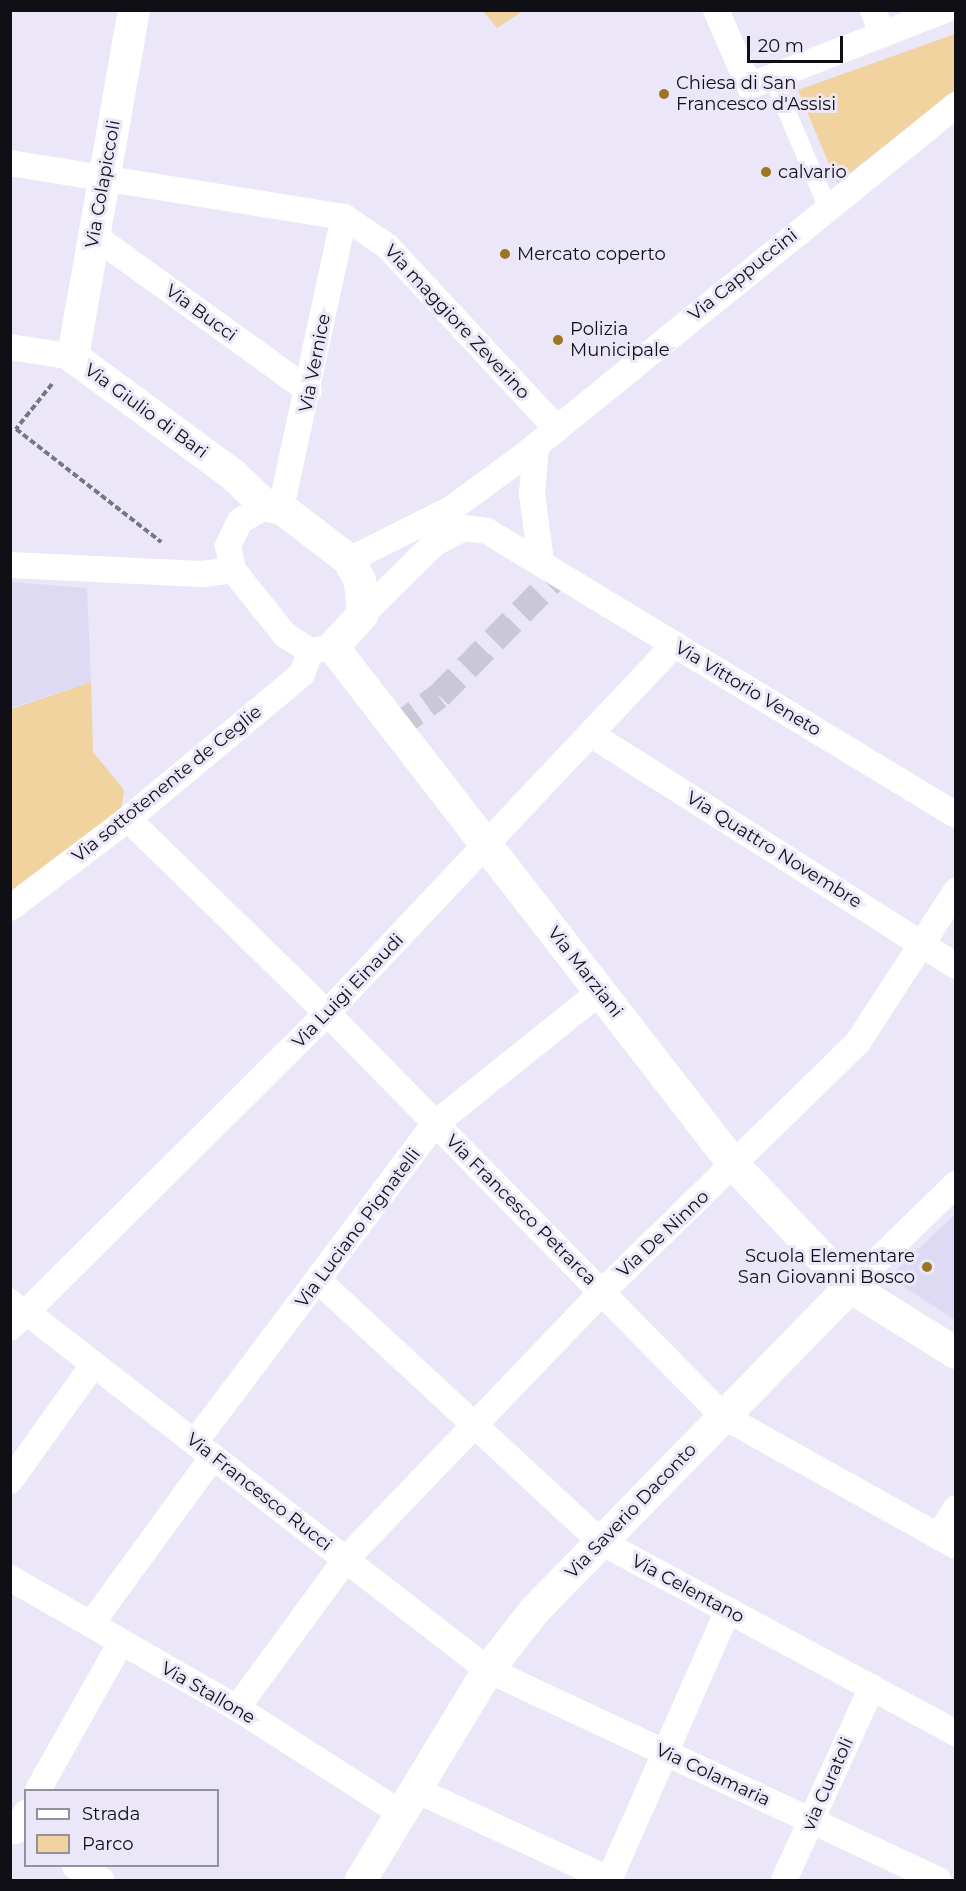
<!DOCTYPE html>
<style>
body{margin:0}
#map{position:relative;width:966px;height:1891px;overflow:hidden;background:#ebe7f9;font-family:Montserrat,sans-serif}
div>[style]{position:absolute}
[style*='--x']{left:calc(var(--x)*1px);top:calc(var(--y)*1px);width:calc(var(--w)*1px);rotate:calc(var(--a)*1deg)}
.built>*{inset:0;background:#dfdaf3}
.green>*{inset:0;background:#f1d3a0}
.minor-tunnel>*{height:26px;margin-top:-13px;transform-origin:0;background:repeating-linear-gradient(90deg,#cac7d7 0 26px,transparent 0 39px)}
.path>*{height:4px;margin-top:-2px;transform-origin:0;background:repeating-linear-gradient(90deg,#787682 0 6px,transparent 0 9px)}
.pedestrian>*{height:18px;margin:-9px;padding:0 9px;transform-origin:9px;border-radius:9px;background:#fff}
.minor>*{height:26px;margin:-13px;padding:0 13px;transform-origin:13px;border-radius:13px;background:#fff}
.tertiary>*{height:32px;margin:-16px;padding:0 16px;transform-origin:16px;border-radius:16px;background:#fff}
.dots>*{width:16px;height:16px;translate:-50% -50%;box-sizing:border-box;border:3px solid #ebe7f9;border-radius:50%}
span{translate:-50% -50%;white-space:nowrap;text-align:center;line-height:1.15;-webkit-text-stroke:6px #ebe7f9;paint-order:stroke}
.poi-label{font-size:18px;color:#100f15}
.left{translate:0 -50%;text-align:left}
.right{translate:-100% -50%;text-align:right}
.street-label{font-size:18px;color:#100f15}
.frame{position:absolute;inset:0;border:12px solid #100f15;pointer-events:none}
.legend{position:absolute;left:24px;top:1789px;width:195px;height:78px;box-sizing:border-box;background:#ebe7f9;border:2px solid #93919e;margin:0;padding:8px 10px;list-style:none;font-size:18px;color:#100f15}
.legend li{display:flex;align-items:center;gap:12px;height:30px}
.legend b{width:30px;border:2px solid #93919e}
.scale{position:absolute;left:747px;top:36px;width:96px;height:27px;box-sizing:border-box;border:3px solid #100f15;border-top:0;padding-left:8px;font-size:18px;line-height:21px;white-space:nowrap;color:#100f15;-webkit-text-stroke:4px #ebe7f9;paint-order:stroke}
</style>
<div id="map">
<div class="built">
<div style="clip-path:polygon(11px 582px,87px 588px,91px 682px,11px 708px)"></div>
<div style="clip-path:polygon(955px 1214px,955px 1320px,889px 1277px)"></div>
</div>
<div class="green">
<div style="clip-path:polygon(483px 11px,523px 11px,497px 28px)"></div>
<div style="clip-path:polygon(955px 34px,955px 90px,837px 183px,798px 90px)"></div>
<div style="clip-path:polygon(91px 682px,93px 752px,124px 790px,121px 810px,11px 893px,11px 709px)"></div>
</div>
<div class="minor-tunnel">
<div style="--x:395;--y:728;--w:54;--a:-36"></div>
<div style="--x:439;--y:696;--w:173;--a:-45.5"></div>
</div>
<div class="path">
<div style="--x:52;--y:384;--w:58;--a:128.7"></div>
<div style="--x:16;--y:429;--w:184;--a:37.9"></div>
</div>
<div class="pedestrian">
<div style="--x:772;--y:77;--w:140;--a:66.9"></div>
<div style="--x:10;--y:1297;--w:25;--a:42"></div>
</div>
<div class="minor">
<div style="--x:716;--y:10;--w:83;--a:66.5"></div>
<div style="--x:749;--y:86;--w:210;--a:-21.2"></div>
<div style="--x:873;--y:10;--w:26;--a:69"></div>
<div style="--x:10;--y:163;--w:338;--a:9.2"></div>
<div style="--x:344;--y:217;--w:52;--a:34"></div>
<div style="--x:387;--y:246;--w:248;--a:47.1"></div>
<div style="--x:93;--y:235;--w:266;--a:35.8"></div>
<div style="--x:10;--y:347;--w:64;--a:9"></div>
<div style="--x:536;--y:446;--w:48;--a:94.8"></div>
<div style="--x:532;--y:494;--w:68;--a:82.3"></div>
<div style="--x:266;--y:506;--w:30;--a:150"></div>
<div style="--x:240;--y:521;--w:28;--a:116"></div>
<div style="--x:228;--y:546;--w:25;--a:78"></div>
<div style="--x:233;--y:570;--w:83;--a:51.3"></div>
<div style="--x:285;--y:635;--w:31;--a:32"></div>
<div style="--x:311;--y:651;--w:17;--a:-10"></div>
<div style="--x:281;--y:508;--w:298;--a:-77.8"></div>
<div style="--x:349;--y:560;--w:114;--a:-26.6"></div>
<div style="--x:451;--y:509;--w:88;--a:-36.2"></div>
<div style="--x:522;--y:457;--w:559;--a:-39.04"></div>
<div style="--x:10;--y:565;--w:192;--a:2.7"></div>
<div style="--x:202;--y:574;--w:31;--a:-7"></div>
<div style="--x:363;--y:614;--w:101;--a:-44.6"></div>
<div style="--x:435;--y:543;--w:33;--a:-27"></div>
<div style="--x:464;--y:528;--w:23;--a:7"></div>
<div style="--x:487;--y:531;--w:548;--a:31.2"></div>
<div style="--x:592;--y:735;--w:431;--a:32.4"></div>
<div style="--x:128;--y:819;--w:278;--a:44.3"></div>
<div style="--x:327;--y:1013;--w:565;--a:45.5"></div>
<div style="--x:723;--y:1416;--w:267;--a:29.2"></div>
<div style="--x:10;--y:908;--w:148;--a:-37"></div>
<div style="--x:128;--y:819;--w:226;--a:-39.8"></div>
<div style="--x:302;--y:674;--w:25;--a:-69"></div>
<div style="--x:319;--y:1281;--w:384;--a:42.8"></div>
<div style="--x:601;--y:1542;--w:403;--a:28.3"></div>
<div style="--x:850;--y:1287;--w:148;--a:-44.2"></div>
<div style="--x:29;--y:1314;--w:581;--a:37.8"></div>
<div style="--x:488;--y:1670;--w:497;--a:25"></div>
<div style="--x:10;--y:1328;--w:447;--a:-44.8"></div>
<div style="--x:327;--y:1013;--w:507;--a:-46.68"></div>
<div style="--x:195;--y:1442;--w:398;--a:-53"></div>
<div style="--x:435;--y:1124;--w:211;--a:-38.7"></div>
<div style="--x:10;--y:1481;--w:143;--a:-54.4"></div>
<div style="--x:938;--y:1537;--w:34;--a:-58"></div>
<div style="--x:10;--y:1578;--w:262;--a:29.8"></div>
<div style="--x:237;--y:1708;--w:196;--a:32.7"></div>
<div style="--x:91;--y:1624;--w:207;--a:-53.9"></div>
<div style="--x:237;--y:1708;--w:185;--a:-53.8"></div>
<div style="--x:346;--y:1559;--w:370;--a:-46.2"></div>
<div style="--x:602;--y:1292;--w:358;--a:-44.3"></div>
<div style="--x:858;--y:1042;--w:180;--a:-57"></div>
<div style="--x:38;--y:1790;--w:170;--a:-60.7"></div>
<div style="--x:416;--y:1790;--w:215;--a:24.8"></div>
<div style="--x:16;--y:1831;--w:21;--a:-61"></div>
<div style="--x:75;--y:1866;--w:30;--a:28"></div>
<div style="--x:609;--y:1880;--w:295;--a:-66.2"></div>
<div style="--x:784;--y:1880;--w:212;--a:-65.5"></div>
</div>
<div class="tertiary">
<div style="--x:134;--y:10;--w:352;--a:100"></div>
<div style="--x:73;--y:357;--w:196;--a:36.3"></div>
<div style="--x:231;--y:473;--w:48;--a:43.3"></div>
<div style="--x:266;--y:506;--w:15;--a:8"></div>
<div style="--x:281;--y:508;--w:86;--a:37.4"></div>
<div style="--x:349;--y:560;--w:24;--a:62"></div>
<div style="--x:360;--y:581;--w:33;--a:85"></div>
<div style="--x:363;--y:614;--w:45;--a:132.3"></div>
<div style="--x:333;--y:647;--w:656;--a:52.24"></div>
<div style="--x:735;--y:1166;--w:167;--a:46.5"></div>
<div style="--x:850;--y:1287;--w:125;--a:31.9"></div>
<div style="--x:361;--y:1880;--w:245;--a:-58.8"></div>
<div style="--x:488;--y:1670;--w:76;--a:-51.9"></div>
<div style="--x:535;--y:1610;--w:451;--a:-45.7"></div>
</div>
<div class="dots">
<div style="left:664px;top:94px;background:#9d7522"></div>
<div style="left:766px;top:172px;background:#9d7522"></div>
<div style="left:505px;top:254px;background:#9d7522"></div>
<div style="left:558px;top:340px;background:#9d7522"></div>
<div style="left:927px;top:1267px;background:#9d7522"></div>
</div>
<div class="poi-label">
<span class="left" style="left:676px;top:94px">Chiesa di San<br>Francesco d'Assisi</span>
<span class="left" style="left:778px;top:172px">calvario</span>
<span class="left" style="left:517px;top:254px">Mercato coperto</span>
<span class="left" style="left:570px;top:340px">Polizia<br>Municipale</span>
<span class="right" style="left:915px;top:1267px">Scuola Elementare<br>San Giovanni Bosco</span>
</div>
<div class="street-label">
<span style="left:103px;top:184px;rotate:-80deg">Via Colapiccoli</span>
<span style="left:743px;top:275px;rotate:-39deg">Via Cappuccini</span>
<span style="left:201px;top:313px;rotate:36deg">Via Bucci</span>
<span style="left:457px;top:322px;rotate:47deg">Via maggiore Zeverino</span>
<span style="left:315px;top:363px;rotate:-79deg">Via Vernice</span>
<span style="left:146px;top:411px;rotate:36deg">Via Giulio di Bari</span>
<span style="left:748px;top:689px;rotate:31deg">Via Vittorio Veneto</span>
<span style="left:167px;top:784px;rotate:-39deg">Via sottotenente de Ceglie</span>
<span style="left:774px;top:850px;rotate:32deg">Via Quattro Novembre</span>
<span style="left:585px;top:972px;rotate:52deg">Via Marziani</span>
<span style="left:348px;top:991px;rotate:-46deg">Via Luigi Einaudi</span>
<span style="left:521px;top:1210px;rotate:45deg">Via Francesco Petrarca</span>
<span style="left:358px;top:1228px;rotate:-53deg">Via Luciano Pignatelli</span>
<span style="left:663px;top:1234px;rotate:-43deg">Via De Ninno</span>
<span style="left:259px;top:1492px;rotate:38deg">Via Francesco Rucci</span>
<span style="left:631px;top:1511px;rotate:-46deg">Via Saverio Daconto</span>
<span style="left:688px;top:1589px;rotate:28deg">Via Celentano</span>
<span style="left:208px;top:1693px;rotate:30deg">Via Stallone</span>
<span style="left:713px;top:1775px;rotate:25deg">Via Colamaria</span>
<span style="left:828px;top:1784px;rotate:-66deg">via Curatoli</span>
</div>
<div class="frame"></div>
<ul class="legend">
<li><b style="height:8px;background:#fff"></b>Strada</li>
<li><b style="height:16px;background:#f1d3a0"></b>Parco</li>
</ul>
<div class="scale">20 m</div>
</div>
